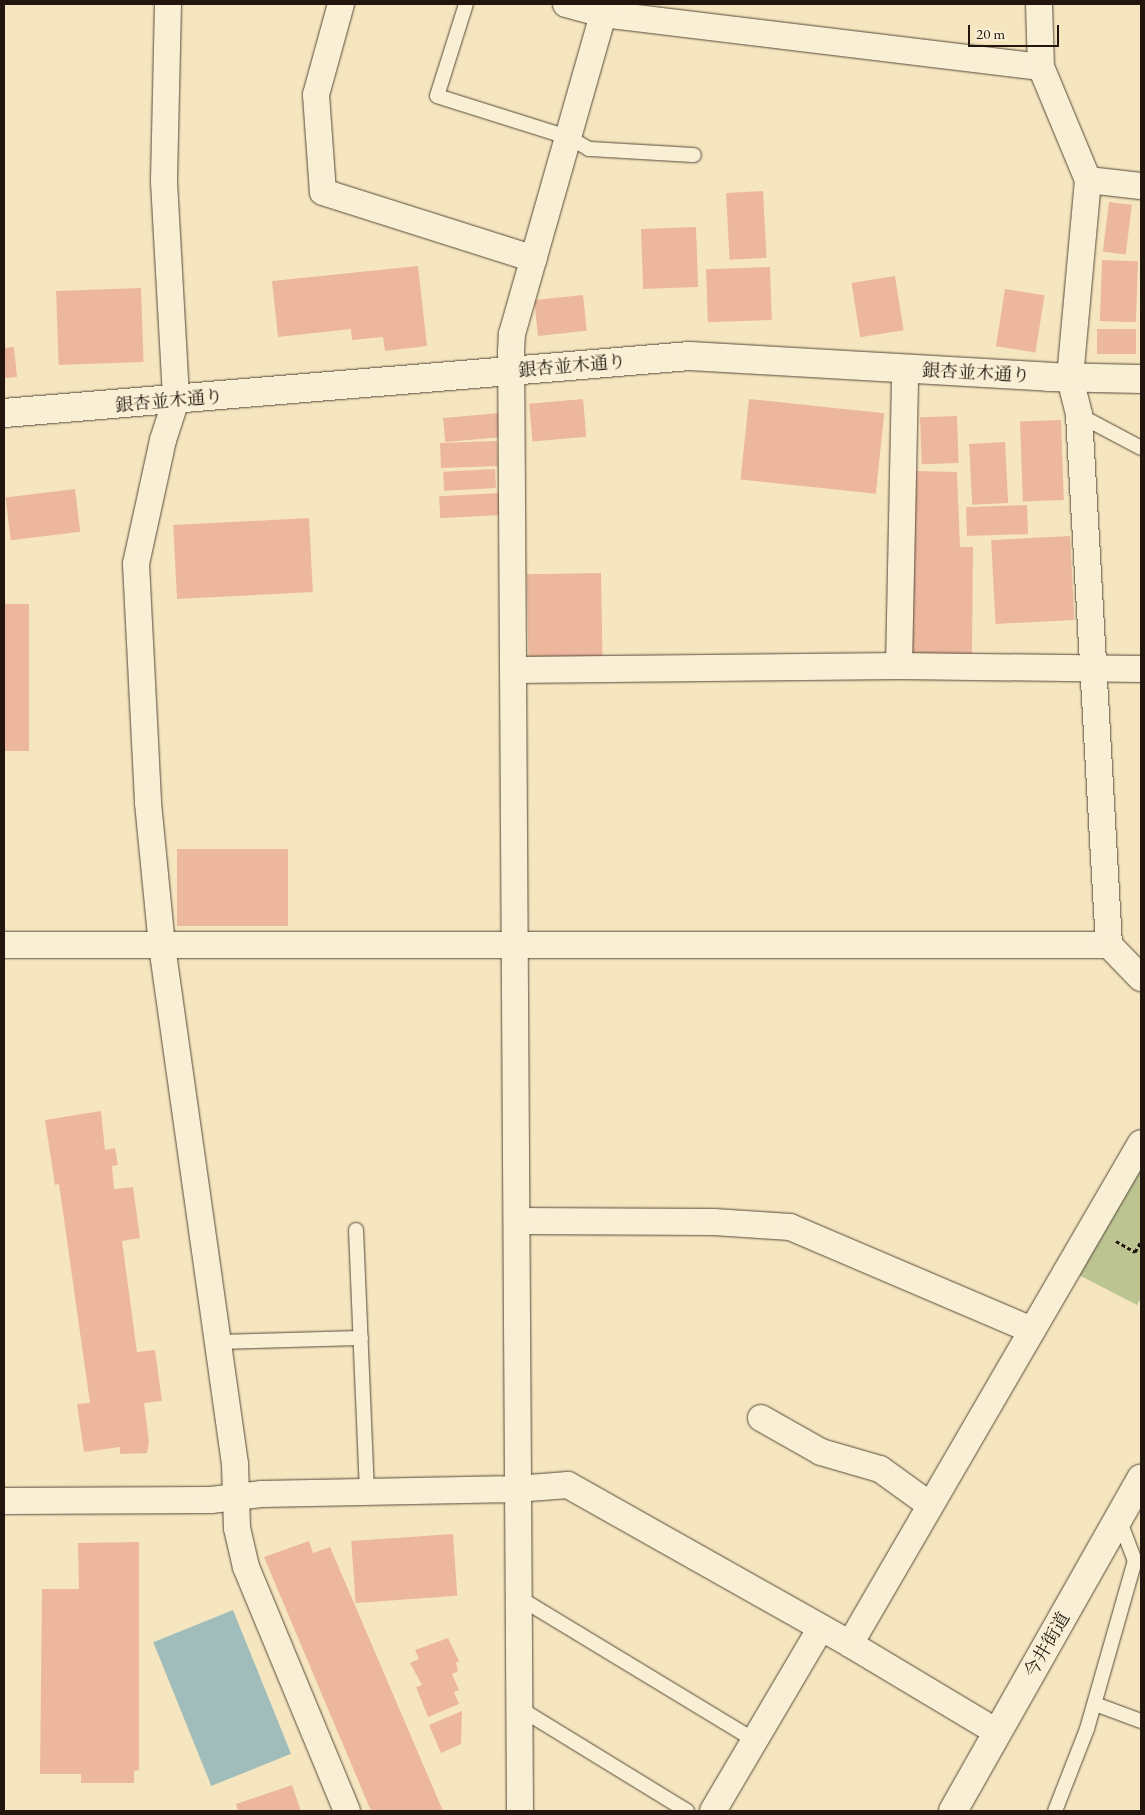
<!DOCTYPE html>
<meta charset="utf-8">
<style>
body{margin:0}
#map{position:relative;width:1145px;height:1815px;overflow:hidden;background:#f6e6bf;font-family:"EB Garamond","Noto Serif JP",serif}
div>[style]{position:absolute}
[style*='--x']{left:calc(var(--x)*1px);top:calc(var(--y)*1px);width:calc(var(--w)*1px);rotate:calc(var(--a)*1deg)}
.green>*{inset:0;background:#bcc592}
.water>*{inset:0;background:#a0bdbb;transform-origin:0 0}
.building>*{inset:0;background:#ecb79d;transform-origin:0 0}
.path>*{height:3px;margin-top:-1.5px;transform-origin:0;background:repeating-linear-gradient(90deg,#21150e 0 4px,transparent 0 6.5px)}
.roads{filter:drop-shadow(0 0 1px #56493a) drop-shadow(0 0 1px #56493a)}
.service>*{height:14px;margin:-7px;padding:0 7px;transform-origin:7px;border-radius:7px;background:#f9efd5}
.minor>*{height:26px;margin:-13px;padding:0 13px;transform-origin:13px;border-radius:13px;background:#f9efd5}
.tertiary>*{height:28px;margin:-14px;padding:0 14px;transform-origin:14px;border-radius:14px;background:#f9efd5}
span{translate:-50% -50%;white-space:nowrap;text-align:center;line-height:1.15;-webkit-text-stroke:4px #f9efd5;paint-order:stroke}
.street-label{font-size:18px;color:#21150e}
.frame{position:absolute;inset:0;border:5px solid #21150e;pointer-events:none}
.scale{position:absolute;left:968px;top:25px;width:91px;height:22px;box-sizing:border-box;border:2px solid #21150e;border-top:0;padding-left:6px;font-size:15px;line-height:18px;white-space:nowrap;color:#21150e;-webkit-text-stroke:4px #f9efd5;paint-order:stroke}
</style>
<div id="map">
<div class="green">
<div style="clip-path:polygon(1141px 1162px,1141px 1298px,1137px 1305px,1075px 1273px)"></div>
</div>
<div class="water">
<div style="left:233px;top:1610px;width:155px;height:86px;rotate:68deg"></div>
</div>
<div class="building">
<div style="left:763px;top:191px;width:67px;height:37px;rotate:87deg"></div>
<div style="left:1109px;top:202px;width:23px;height:50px;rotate:7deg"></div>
<div style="left:696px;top:227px;width:60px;height:55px;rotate:88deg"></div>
<div style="left:1102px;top:260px;width:36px;height:61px;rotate:2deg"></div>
<div style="clip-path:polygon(418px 266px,427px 346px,385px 351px,383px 337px,352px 340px,351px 329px,278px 337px,272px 281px)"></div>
<div style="left:770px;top:267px;width:53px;height:64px;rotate:88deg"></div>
<div style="left:895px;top:276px;width:55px;height:44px;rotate:81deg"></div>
<div style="left:141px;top:288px;width:74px;height:85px;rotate:88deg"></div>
<div style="left:1005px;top:289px;width:40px;height:58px;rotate:9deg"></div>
<div style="left:583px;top:295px;width:36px;height:49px;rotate:84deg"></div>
<div style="left:1097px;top:329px;width:39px;height:25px"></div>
<div style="clip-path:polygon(14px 347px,17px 377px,4px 378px,4px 348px)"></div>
<div style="left:583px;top:399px;width:38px;height:54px;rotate:85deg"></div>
<div style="left:749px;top:399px;width:136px;height:81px;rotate:6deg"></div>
<div style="left:500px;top:413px;width:24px;height:57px;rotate:85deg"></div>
<div style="left:957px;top:416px;width:47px;height:37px;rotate:88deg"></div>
<div style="left:1061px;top:420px;width:80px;height:41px;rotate:88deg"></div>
<div style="left:497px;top:441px;width:25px;height:57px;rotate:88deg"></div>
<div style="left:1005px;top:442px;width:61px;height:36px;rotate:87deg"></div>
<div style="left:495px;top:469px;width:19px;height:52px;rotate:87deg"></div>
<div style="clip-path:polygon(914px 471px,957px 472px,960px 547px,973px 547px,972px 655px,912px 654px)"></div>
<div style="left:75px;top:489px;width:43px;height:70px;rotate:83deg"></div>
<div style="left:500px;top:493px;width:22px;height:61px;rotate:87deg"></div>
<div style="left:1027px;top:505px;width:29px;height:61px;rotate:88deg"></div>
<div style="left:309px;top:518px;width:74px;height:136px;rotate:87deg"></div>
<div style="left:1070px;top:536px;width:84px;height:79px;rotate:87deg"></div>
<div style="left:601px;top:573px;width:86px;height:74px;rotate:89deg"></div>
<div style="left:29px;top:604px;width:147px;height:25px;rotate:90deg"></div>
<div style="left:288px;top:849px;width:77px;height:111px;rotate:90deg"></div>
<div style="clip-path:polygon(101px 1111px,105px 1150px,115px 1148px,118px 1165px,112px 1166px,114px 1189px,133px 1187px,140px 1238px,122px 1241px,137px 1352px,155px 1350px,162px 1401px,144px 1403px,149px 1442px,147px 1453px,120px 1454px,120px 1447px,84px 1452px,77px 1404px,90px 1403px,59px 1184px,55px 1185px,45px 1120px)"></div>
<div style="left:453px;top:1534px;width:62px;height:102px;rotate:86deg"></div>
<div style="clip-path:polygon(309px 1541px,313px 1553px,330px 1547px,443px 1811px,371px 1811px,264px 1557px)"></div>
<div style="clip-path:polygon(139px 1542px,139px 1770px,134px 1771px,134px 1783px,81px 1783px,81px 1774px,40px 1774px,42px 1589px,79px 1589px,78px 1543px)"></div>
<div style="clip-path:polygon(448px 1638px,459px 1661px,456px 1663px,458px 1671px,452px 1674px,459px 1690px,454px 1692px,459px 1704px,428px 1717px,416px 1687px,422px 1685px,410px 1663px,419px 1659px,415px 1650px)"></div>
<div style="clip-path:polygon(462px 1711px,461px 1744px,441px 1753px,429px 1725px)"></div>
<div style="clip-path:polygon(292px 1785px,301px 1811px,238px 1811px,236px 1804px)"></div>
</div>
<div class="path">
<div style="--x:1116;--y:1241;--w:22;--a:30"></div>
<div style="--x:1135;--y:1252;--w:13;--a:-61"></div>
</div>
<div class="roads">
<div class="service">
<div style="--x:466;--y:4;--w:96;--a:107.5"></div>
<div style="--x:437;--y:96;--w:139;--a:17.5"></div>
<div style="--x:570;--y:138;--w:22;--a:30"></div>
<div style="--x:589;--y:149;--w:105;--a:3.3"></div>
<div style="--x:1079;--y:415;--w:70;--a:28"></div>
<div style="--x:356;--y:1230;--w:262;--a:87.6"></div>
<div style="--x:217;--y:1342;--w:144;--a:-1.6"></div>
<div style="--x:518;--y:1597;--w:276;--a:31.2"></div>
<div style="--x:1095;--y:1704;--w:49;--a:20.3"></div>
<div style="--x:519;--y:1708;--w:197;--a:31.5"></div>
<div style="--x:1055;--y:1811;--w:88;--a:-68.7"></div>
<div style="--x:1087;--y:1729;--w:175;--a:-74.1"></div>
<div style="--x:1135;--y:1561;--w:45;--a:-110.9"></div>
</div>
<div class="minor">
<div style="--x:168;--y:4;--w:178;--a:91.3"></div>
<div style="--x:164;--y:182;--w:218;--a:86.8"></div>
<div style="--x:176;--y:400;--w:42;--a:108"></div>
<div style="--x:163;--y:440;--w:127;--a:102.3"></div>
<div style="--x:136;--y:564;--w:239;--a:87.1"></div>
<div style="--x:148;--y:803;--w:144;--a:84.4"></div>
<div style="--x:162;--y:946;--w:523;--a:81.98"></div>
<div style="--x:235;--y:1464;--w:64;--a:88.2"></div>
<div style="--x:237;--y:1528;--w:40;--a:77"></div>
<div style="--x:246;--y:1567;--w:264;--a:67.5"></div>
<div style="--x:341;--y:4;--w:94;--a:105.4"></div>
<div style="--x:316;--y:95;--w:97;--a:85.9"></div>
<div style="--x:323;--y:192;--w:221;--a:17.6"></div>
<div style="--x:566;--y:4;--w:38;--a:15"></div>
<div style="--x:603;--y:14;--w:441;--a:6.9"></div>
<div style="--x:1039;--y:4;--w:63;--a:88.2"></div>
<div style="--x:1041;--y:67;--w:122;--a:67.4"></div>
<div style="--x:1088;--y:180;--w:199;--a:95.2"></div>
<div style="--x:1070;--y:378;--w:38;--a:76"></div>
<div style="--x:1079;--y:415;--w:531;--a:86.76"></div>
<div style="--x:1088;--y:180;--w:53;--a:6.5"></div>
<div style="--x:899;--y:666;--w:297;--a:-88.8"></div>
<div style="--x:514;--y:670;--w:385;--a:-0.6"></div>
<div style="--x:899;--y:666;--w:242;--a:0.7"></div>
<div style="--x:4;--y:945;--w:1105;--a:0"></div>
<div style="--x:1109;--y:945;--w:46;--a:45.9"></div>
<div style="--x:518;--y:1221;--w:196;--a:0.3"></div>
<div style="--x:714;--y:1222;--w:76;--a:3.8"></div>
<div style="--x:790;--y:1227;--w:263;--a:23.1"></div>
<div style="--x:761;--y:1418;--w:69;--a:29.5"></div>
<div style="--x:821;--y:1452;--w:61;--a:16.1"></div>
<div style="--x:880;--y:1469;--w:62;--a:35.8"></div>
<div style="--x:4;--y:1501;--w:207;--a:-0.3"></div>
<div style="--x:211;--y:1500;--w:50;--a:-6.8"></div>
<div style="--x:261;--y:1494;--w:255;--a:-1.1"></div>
<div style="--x:516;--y:1489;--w:52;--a:-4.4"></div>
<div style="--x:568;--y:1485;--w:324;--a:29.4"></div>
<div style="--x:850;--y:1644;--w:171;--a:30.9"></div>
<div style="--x:850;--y:1644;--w:579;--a:-59.85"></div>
<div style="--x:520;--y:1811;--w:1459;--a:-90.35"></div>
<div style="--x:511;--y:352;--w:18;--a:-87"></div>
<div style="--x:512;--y:334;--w:343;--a:-74.1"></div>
<div style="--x:713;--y:1811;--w:212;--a:-59.5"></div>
</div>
<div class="tertiary">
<div style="--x:4;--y:413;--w:688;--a:-4.75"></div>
<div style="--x:690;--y:356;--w:360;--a:3.3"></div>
<div style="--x:1049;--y:377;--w:92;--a:1.2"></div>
<div style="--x:953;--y:1811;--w:382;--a:-60.5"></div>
</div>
</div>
<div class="street-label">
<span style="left:572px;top:366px;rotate:-5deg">銀杏並木通り</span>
<span style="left:976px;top:373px;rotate:3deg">銀杏並木通り</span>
<span style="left:169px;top:401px;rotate:-5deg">銀杏並木通り</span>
<span style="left:1047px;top:1645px;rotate:-60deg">今井街道</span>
</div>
<div class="frame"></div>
<div class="scale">20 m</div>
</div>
